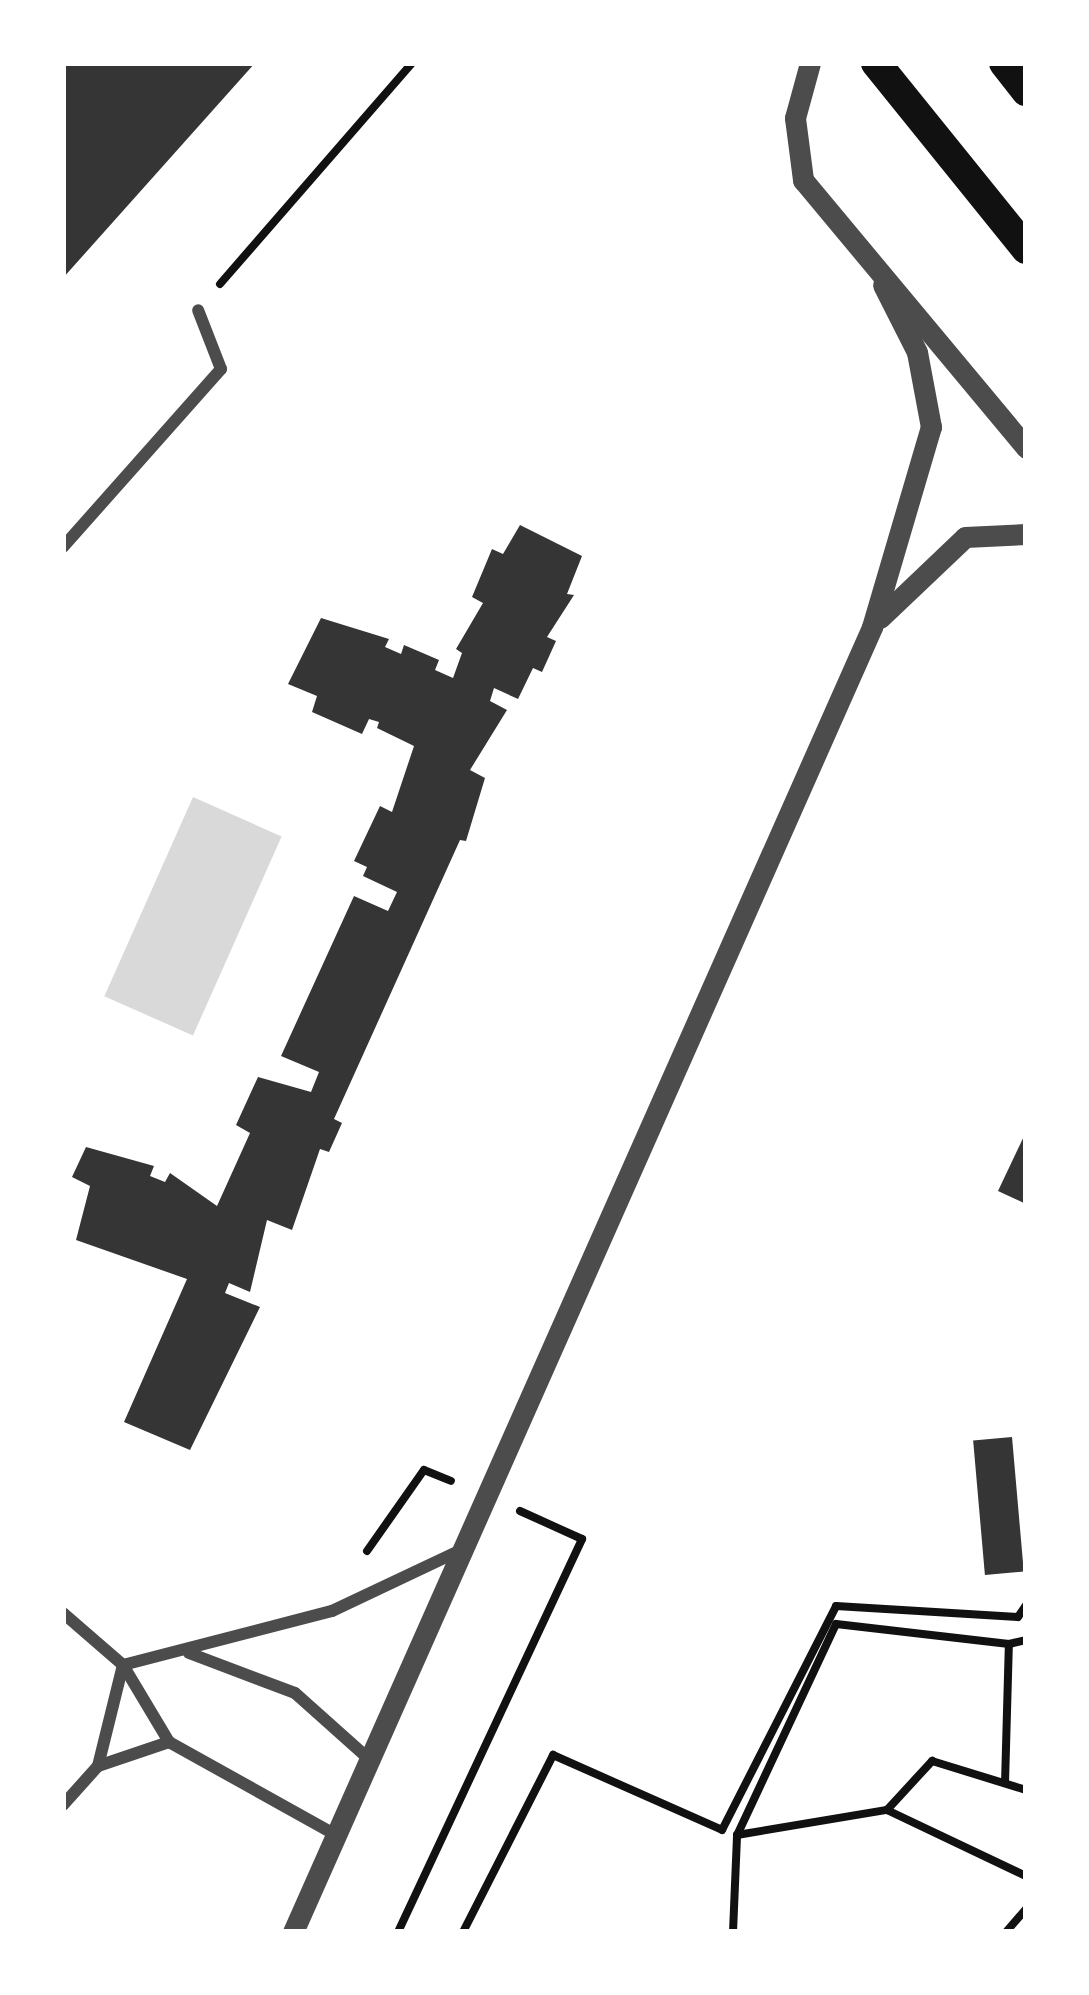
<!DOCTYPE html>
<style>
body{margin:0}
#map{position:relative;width:1089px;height:1995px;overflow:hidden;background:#fff;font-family:"Source Sans 3",sans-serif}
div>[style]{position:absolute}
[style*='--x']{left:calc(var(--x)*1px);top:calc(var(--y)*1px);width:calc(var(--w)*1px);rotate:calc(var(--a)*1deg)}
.water>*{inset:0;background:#d9d9d9;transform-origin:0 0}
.building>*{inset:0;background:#353535;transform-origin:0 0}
.path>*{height:8px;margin:-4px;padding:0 4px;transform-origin:4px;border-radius:4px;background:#111}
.minor>*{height:12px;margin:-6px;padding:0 6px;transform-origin:6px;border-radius:6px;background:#4c4c4c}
.tertiary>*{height:21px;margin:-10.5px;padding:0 10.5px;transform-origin:10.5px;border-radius:10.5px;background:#4c4c4c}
.primary>*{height:30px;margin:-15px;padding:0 15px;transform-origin:15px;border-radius:15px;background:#111}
span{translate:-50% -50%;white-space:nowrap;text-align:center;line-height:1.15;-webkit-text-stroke:9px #fff;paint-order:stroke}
.frame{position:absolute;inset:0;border:66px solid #fff;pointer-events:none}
</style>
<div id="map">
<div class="water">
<div style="left:193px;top:797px;width:97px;height:218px;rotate:24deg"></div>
</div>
<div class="building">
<div style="clip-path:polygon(63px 63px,255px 63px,63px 278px)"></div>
<div style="clip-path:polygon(520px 525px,582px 556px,567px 594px,574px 595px,547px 637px,556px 641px,542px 672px,533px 668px,518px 699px,494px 688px,490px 701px,507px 710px,470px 770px,485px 778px,466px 841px,460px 840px,334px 1119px,342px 1123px,329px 1152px,320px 1149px,292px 1230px,267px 1220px,250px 1292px,229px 1283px,225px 1293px,260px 1307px,190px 1450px,124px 1422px,187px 1279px,76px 1240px,90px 1186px,72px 1177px,86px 1147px,154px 1166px,150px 1176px,165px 1182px,170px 1173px,217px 1206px,250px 1133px,236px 1125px,258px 1077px,311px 1092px,319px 1072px,281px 1056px,354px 896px,388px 911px,397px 892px,363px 876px,367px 867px,354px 861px,380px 806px,392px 812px,414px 746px,377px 728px,379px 722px,369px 719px,362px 734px,312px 712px,317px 696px,288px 684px,321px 618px,389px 639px,385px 647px,401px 654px,404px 645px,439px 660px,435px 670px,453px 678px,462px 653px,456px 649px,483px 603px,472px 597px,492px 549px,503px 554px)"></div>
<div style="clip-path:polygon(1026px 1132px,1026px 1204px,998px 1191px)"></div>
<div style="left:1012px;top:1437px;width:135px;height:39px;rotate:85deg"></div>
</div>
<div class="path">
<div style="--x:220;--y:284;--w:293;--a:-49"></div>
<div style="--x:367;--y:1551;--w:99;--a:-54.9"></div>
<div style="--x:424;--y:1470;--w:29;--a:22"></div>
<div style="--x:1009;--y:1644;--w:174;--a:-173.4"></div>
<div style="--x:836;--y:1624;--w:233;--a:115.1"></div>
<div style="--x:737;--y:1835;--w:152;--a:-9.5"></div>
<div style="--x:887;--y:1810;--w:154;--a:25.4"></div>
<div style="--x:1005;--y:1783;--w:139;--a:-88.4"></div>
<div style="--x:1009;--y:1644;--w:17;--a:-13"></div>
<div style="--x:887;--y:1810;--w:67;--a:-47.4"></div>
<div style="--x:932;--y:1761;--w:98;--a:17.1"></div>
<div style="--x:398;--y:1932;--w:434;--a:-64.9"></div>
<div style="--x:582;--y:1539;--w:68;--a:-155.7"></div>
<div style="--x:463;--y:1932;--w:199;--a:-63"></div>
<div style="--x:553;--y:1755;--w:185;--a:23.9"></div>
<div style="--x:722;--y:1830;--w:251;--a:-63"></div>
<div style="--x:836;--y:1606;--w:182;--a:3.5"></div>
<div style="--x:1018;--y:1617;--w:14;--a:-56"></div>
<div style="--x:733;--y:1932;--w:97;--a:-87.6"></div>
<div style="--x:1006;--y:1932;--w:30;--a:-49"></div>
</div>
<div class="minor">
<div style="--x:63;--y:547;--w:238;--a:-48.4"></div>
<div style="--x:221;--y:369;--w:63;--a:-111.3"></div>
<div style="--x:63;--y:1613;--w:79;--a:40.9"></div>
<div style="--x:123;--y:1665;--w:90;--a:59.1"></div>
<div style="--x:169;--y:1742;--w:189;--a:29.1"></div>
<div style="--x:189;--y:1653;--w:113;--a:20.7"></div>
<div style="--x:295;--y:1693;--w:101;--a:41.8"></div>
<div style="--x:123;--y:1665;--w:216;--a:-14.5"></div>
<div style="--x:332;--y:1611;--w:143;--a:-25.3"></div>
<div style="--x:98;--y:1766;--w:75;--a:-18.7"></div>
<div style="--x:63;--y:1805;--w:52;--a:-48.1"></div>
<div style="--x:98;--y:1766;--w:104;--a:-76.1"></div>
</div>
<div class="tertiary">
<div style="--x:810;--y:63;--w:57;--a:105.3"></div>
<div style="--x:795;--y:118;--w:63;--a:82.6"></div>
<div style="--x:803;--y:180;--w:349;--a:50.2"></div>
<div style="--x:880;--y:618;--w:117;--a:-43.6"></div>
<div style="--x:965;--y:537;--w:61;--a:-2.8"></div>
<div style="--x:293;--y:1932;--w:1428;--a:-66.07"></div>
<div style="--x:872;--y:627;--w:209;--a:-73.6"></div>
<div style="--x:931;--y:427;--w:76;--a:-100.6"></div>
<div style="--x:917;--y:352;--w:75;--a:-116.9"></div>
</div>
<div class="primary">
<div style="--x:876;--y:63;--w:239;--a:51.1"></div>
<div style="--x:1004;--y:63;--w:36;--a:52"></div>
</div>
<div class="frame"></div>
</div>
